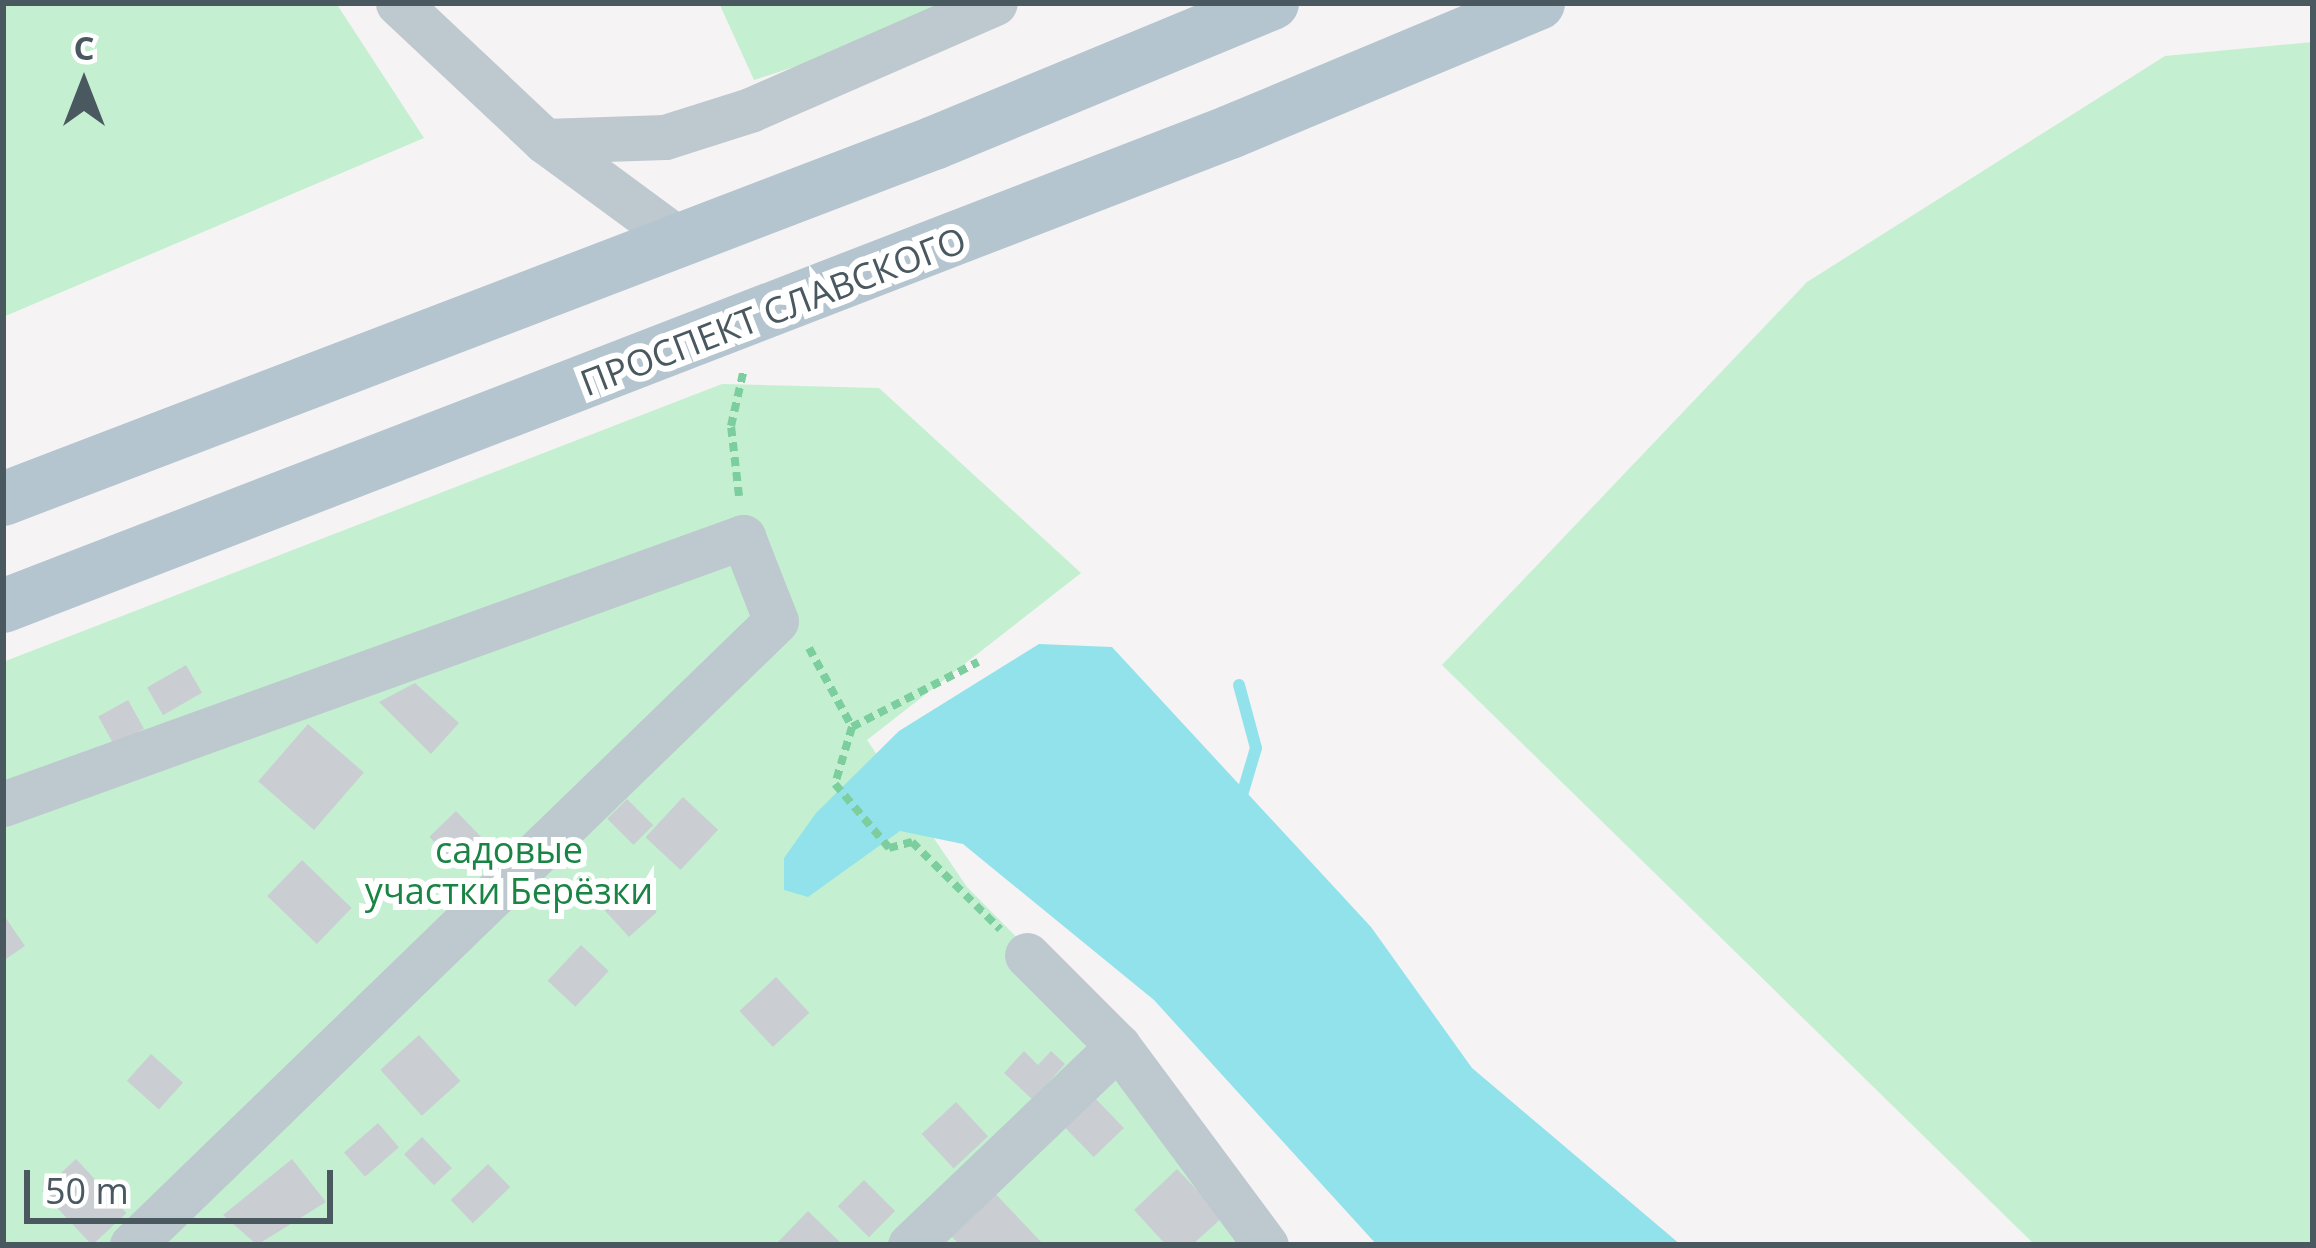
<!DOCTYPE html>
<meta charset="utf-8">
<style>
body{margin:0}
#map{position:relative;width:2316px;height:1248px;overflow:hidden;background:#f5f3f3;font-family:"Open Sans",sans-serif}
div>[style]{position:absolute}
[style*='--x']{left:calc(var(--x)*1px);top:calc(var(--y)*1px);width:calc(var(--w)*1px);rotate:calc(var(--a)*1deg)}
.green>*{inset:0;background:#c4f0d1}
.water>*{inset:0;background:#92e2ec}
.stream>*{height:12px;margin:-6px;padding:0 6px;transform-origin:6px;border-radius:6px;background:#92e2ec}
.building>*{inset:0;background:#caced2;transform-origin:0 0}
.path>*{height:8px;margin-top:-4px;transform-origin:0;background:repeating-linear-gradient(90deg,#7cce9e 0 9px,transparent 0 15px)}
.minor>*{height:45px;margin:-22.5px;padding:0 22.5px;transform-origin:22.5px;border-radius:22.5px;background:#bec8cf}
.major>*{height:54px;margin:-27px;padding:0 27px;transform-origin:27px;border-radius:27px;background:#b4c5d0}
span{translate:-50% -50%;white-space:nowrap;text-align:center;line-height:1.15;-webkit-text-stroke:12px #fff;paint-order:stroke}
.street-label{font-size:36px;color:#4a5860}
.park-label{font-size:36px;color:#198444}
.frame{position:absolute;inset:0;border:6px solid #4a5860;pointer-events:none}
.north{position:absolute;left:24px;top:24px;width:120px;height:120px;-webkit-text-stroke:9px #fff;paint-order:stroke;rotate:0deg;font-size:33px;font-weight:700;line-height:48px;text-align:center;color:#4a5860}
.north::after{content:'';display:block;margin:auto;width:42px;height:54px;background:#4a5860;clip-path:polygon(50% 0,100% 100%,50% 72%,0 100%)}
.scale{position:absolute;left:24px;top:1170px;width:309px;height:54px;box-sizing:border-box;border:6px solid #4a5860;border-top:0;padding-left:15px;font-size:36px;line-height:42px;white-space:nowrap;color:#4a5860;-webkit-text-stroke:9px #fff;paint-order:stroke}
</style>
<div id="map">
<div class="green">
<div style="clip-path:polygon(3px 3px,336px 3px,424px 138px,3px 317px)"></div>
<div style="clip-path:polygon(719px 3px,948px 3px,904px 31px,754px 80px)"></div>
<div style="clip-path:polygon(2313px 42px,2313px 1245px,2035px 1245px,1442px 665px,1807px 282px,2165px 56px)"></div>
<div style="clip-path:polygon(722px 384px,879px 388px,1081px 573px,867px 740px,967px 887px,1209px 1132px,1285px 1245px,3px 1245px,3px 662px)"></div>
</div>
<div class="water">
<div style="clip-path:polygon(1039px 644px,1112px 647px,1371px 927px,1472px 1068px,1681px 1245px,1377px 1245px,1154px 1000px,963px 844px,900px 831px,808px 897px,784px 890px,784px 858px,816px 813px,899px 731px)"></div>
</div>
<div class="stream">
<div style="--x:1239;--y:685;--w:65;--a:74.9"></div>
<div style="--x:1256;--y:748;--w:49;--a:106.6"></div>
</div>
<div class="building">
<div style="left:186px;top:665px;width:32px;height:45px;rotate:60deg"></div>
<div style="clip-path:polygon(415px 683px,459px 723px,431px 754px,379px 702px)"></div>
<div style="left:128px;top:700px;width:33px;height:34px;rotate:61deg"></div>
<div style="left:308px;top:724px;width:74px;height:76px;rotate:41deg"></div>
<div style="left:683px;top:797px;width:48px;height:55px;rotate:43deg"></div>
<div style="left:627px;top:799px;width:37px;height:28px;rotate:45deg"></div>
<div style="left:456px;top:811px;width:46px;height:37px;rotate:46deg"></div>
<div style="left:302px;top:860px;width:69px;height:50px;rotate:44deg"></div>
<div style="clip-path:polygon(615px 886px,625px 898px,636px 888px,657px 912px,629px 937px,597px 902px)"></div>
<div style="clip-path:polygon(3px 914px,25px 946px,3px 961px)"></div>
<div style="left:581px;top:945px;width:38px;height:49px;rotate:43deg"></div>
<div style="left:776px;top:977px;width:49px;height:50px;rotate:47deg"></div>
<div style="left:419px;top:1035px;width:62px;height:52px;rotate:48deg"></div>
<div style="clip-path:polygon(1024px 1051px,1038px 1065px,1051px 1051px,1065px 1064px,1033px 1100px,1004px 1073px)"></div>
<div style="left:151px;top:1054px;width:43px;height:36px;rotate:42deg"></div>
<div style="left:1094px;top:1097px;width:43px;height:42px;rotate:46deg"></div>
<div style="left:956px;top:1102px;width:47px;height:47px;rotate:47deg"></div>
<div style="left:378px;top:1123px;width:32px;height:45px;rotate:49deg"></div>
<div style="left:422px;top:1137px;width:43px;height:25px;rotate:46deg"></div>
<div style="left:76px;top:1159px;width:74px;height:47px;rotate:47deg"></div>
<div style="clip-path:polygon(292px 1159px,326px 1202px,257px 1245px,223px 1215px)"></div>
<div style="left:488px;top:1164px;width:32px;height:52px;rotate:46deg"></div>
<div style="clip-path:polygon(1177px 1169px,1223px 1217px,1192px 1245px,1166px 1245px,1134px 1210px)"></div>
<div style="left:864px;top:1180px;width:44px;height:37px;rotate:45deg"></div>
<div style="clip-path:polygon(990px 1188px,1044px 1245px,960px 1245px,945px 1230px)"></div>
<div style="clip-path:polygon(808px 1211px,843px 1245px,778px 1242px)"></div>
</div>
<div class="path">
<div style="--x:739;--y:496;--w:70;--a:-96.5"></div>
<div style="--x:731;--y:426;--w:58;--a:-77.2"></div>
<div style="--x:809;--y:648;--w:90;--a:61.4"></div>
<div style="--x:852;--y:727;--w:59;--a:106.6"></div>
<div style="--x:835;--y:784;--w:84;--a:49.8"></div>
<div style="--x:889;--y:848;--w:24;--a:-15"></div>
<div style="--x:912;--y:842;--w:124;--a:44.7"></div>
<div style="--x:852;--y:727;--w:142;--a:-27.3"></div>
</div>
<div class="minor">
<div style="--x:398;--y:3;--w:202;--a:43.2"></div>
<div style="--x:545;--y:141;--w:167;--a:36.3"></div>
<div style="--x:545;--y:141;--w:120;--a:-1.9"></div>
<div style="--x:665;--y:137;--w:89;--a:-17.6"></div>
<div style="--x:750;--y:110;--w:267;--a:-23.6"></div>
<div style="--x:3;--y:804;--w:787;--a:-19.84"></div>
<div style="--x:743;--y:537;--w:90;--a:68.6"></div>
<div style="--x:776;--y:621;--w:897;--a:135.9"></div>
<div style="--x:1027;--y:955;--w:129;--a:45"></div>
<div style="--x:1118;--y:1046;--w:248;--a:53.4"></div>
<div style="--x:910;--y:1245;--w:288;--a:-43.7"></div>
</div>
<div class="major">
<div style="--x:3;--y:499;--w:997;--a:-20.93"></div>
<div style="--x:934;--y:143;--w:366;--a:-22.5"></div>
<div style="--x:3;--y:606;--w:1315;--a:-21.12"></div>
<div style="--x:1230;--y:132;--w:334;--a:-22.7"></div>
</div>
<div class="street-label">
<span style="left:773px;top:311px;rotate:-21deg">ПРОСПЕКТ СЛАВСКОГО</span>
</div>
<div class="park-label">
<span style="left:509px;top:870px">садовые<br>участки Берёзки</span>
</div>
<div class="frame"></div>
<div class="north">С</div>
<div class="scale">50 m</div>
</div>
